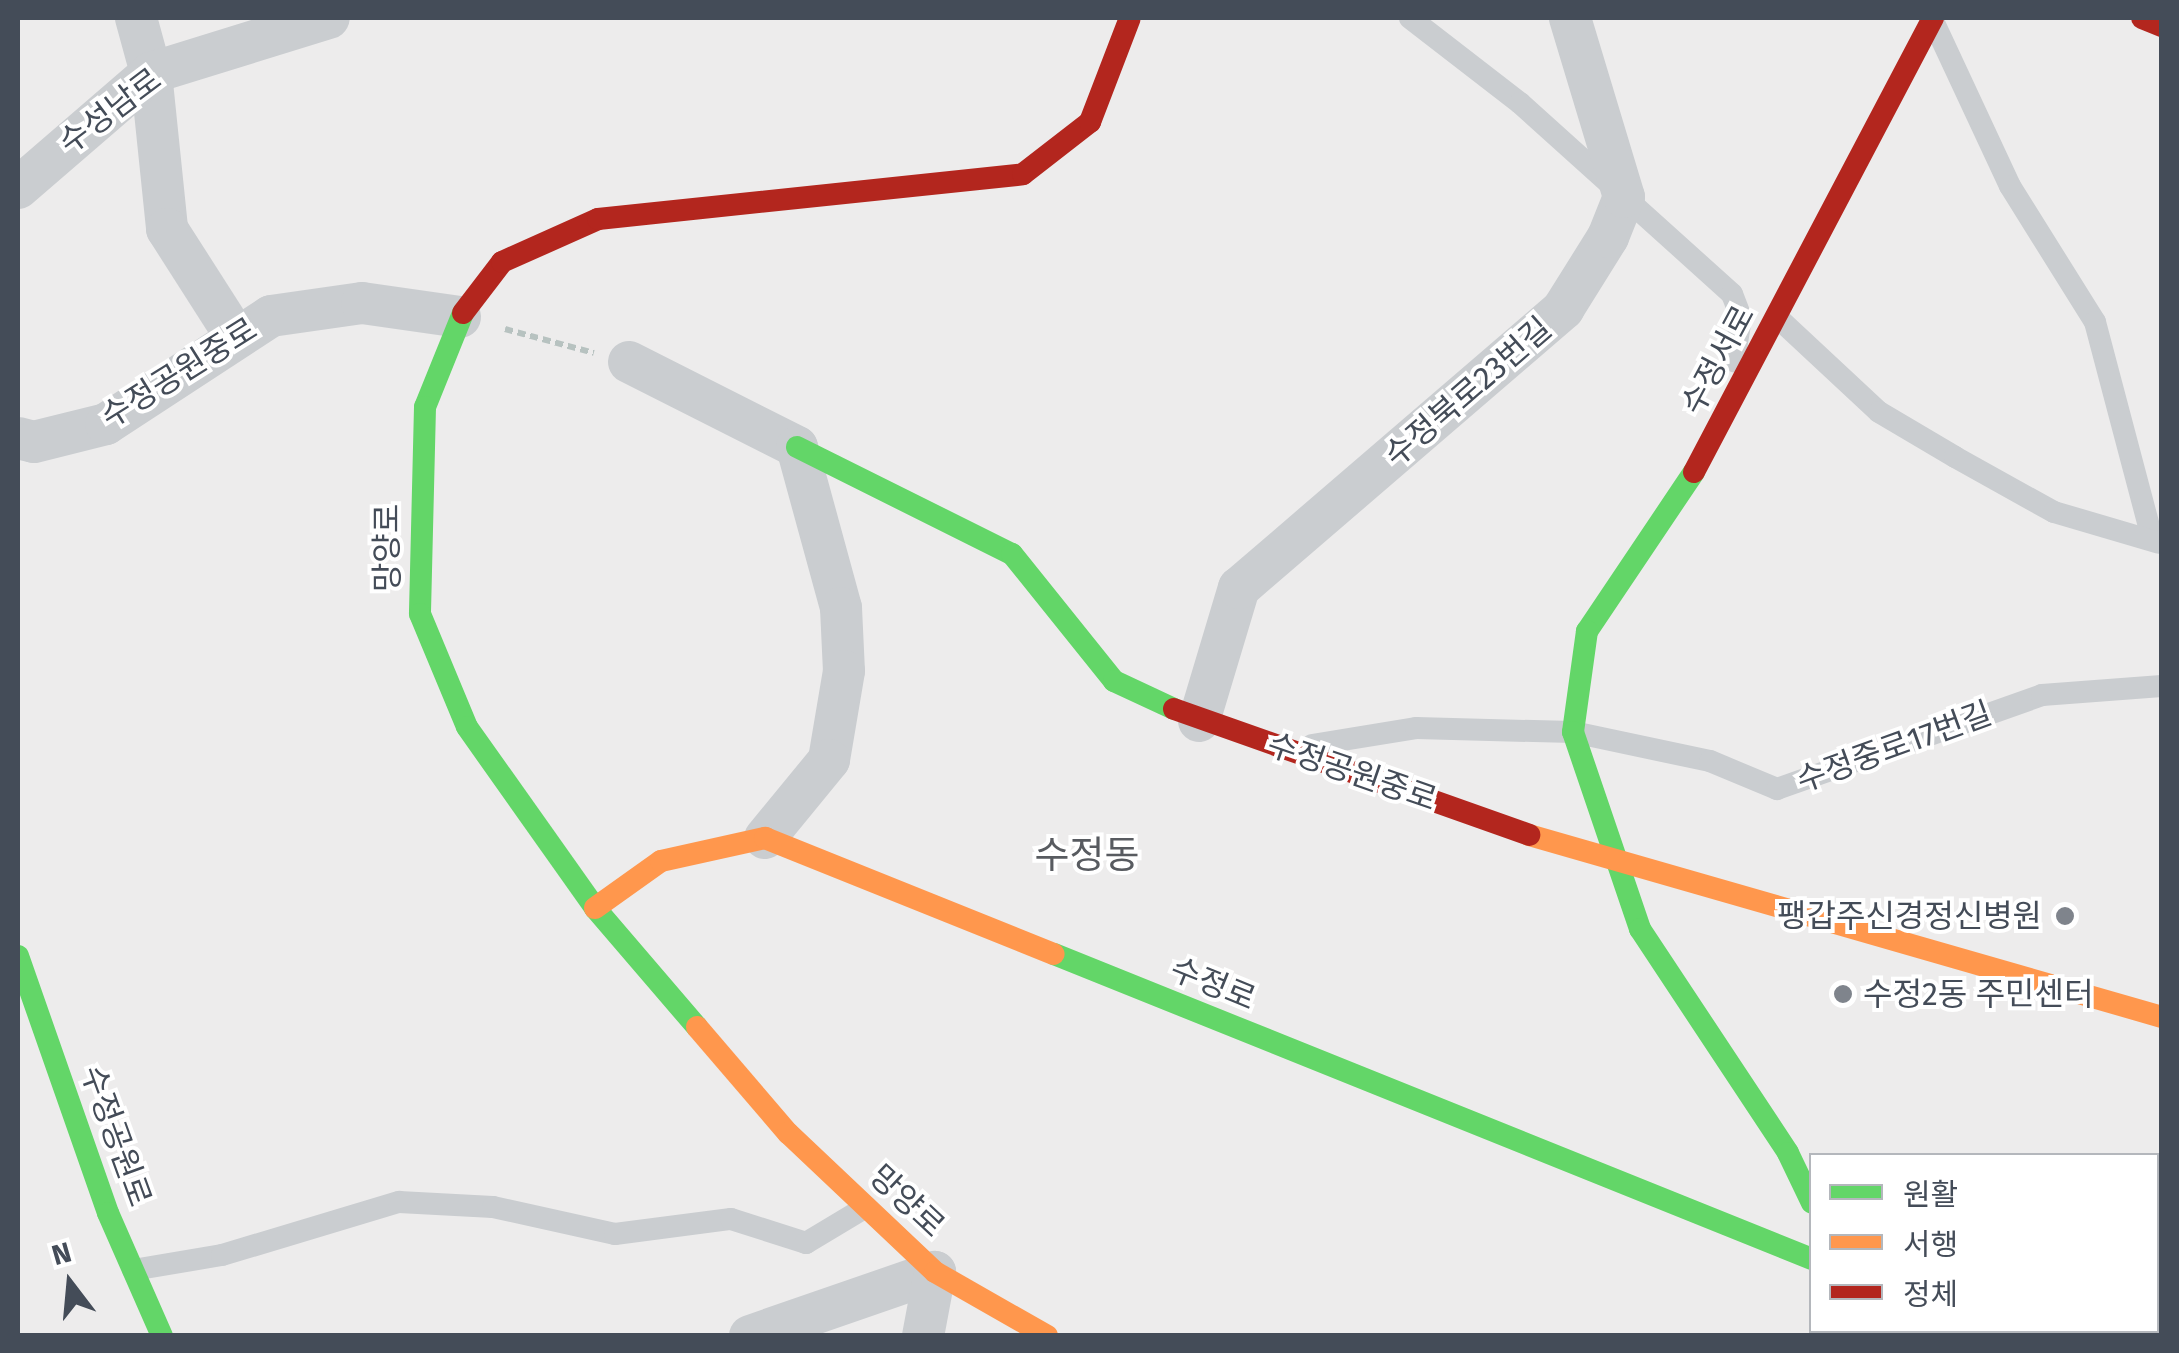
<!DOCTYPE html>
<meta charset="utf-8">
<style>
body{margin:0}
#map{position:relative;width:2179px;height:1353px;overflow:hidden;background:#edecec;font-family:"Fira Sans","Noto Sans KR",sans-serif}
div>[style]{position:absolute}
[style*='--x']{left:calc(var(--x)*1px);top:calc(var(--y)*1px);width:calc(var(--w)*1px);rotate:calc(var(--a)*1deg)}
.path>*{height:6px;margin-top:-3px;transform-origin:0;background:repeating-linear-gradient(90deg,#b7c2c0 0 8px,transparent 0 13px)}
.lane>*{height:22px;margin:-11px;padding:0 11px;transform-origin:11px;border-radius:11px;background:#cacdd0}
.street>*{height:42px;margin:-21px;padding:0 21px;transform-origin:21px;border-radius:21px;background:#cacdd0}
.fast>*{height:22px;margin:-11px;padding:0 11px;transform-origin:11px;border-radius:11px;background:#63d668}
.slow>*{height:22px;margin:-11px;padding:0 11px;transform-origin:11px;border-radius:11px;background:#ff974d}
.jam>*{height:22px;margin:-11px;padding:0 11px;transform-origin:11px;border-radius:11px;background:#b3261e}
.dots>*{width:28px;height:28px;translate:-50% -50%;box-sizing:border-box;border:5px solid #fff;border-radius:50%}
span{translate:-50% -50%;white-space:nowrap;text-align:center;line-height:1.15;-webkit-text-stroke:8px #fff;paint-order:stroke}
.street-label{font-size:32px;color:#444c58}
.poi-label{font-size:32px;color:#444c58}
.right{translate:-100% -50%;text-align:right}
.left{translate:0 -50%;text-align:left}
.quarter-label{font-size:38px;color:#585b60}
.frame{position:absolute;inset:0;border:20px solid #444c58;pointer-events:none}
.legend{position:absolute;left:1809px;top:1153px;width:350px;height:180px;box-sizing:border-box;background:#fff;border:2px solid #b4b7bc;margin:0;padding:12px 18px;list-style:none;font-size:30px;color:#444c58}
.legend li{display:flex;align-items:center;gap:20px;height:50px}
.legend b{width:50px;border:2px solid #b4b7bc}
.north{position:absolute;left:20px;top:1233px;width:100px;height:100px;-webkit-text-stroke:8px #fff;paint-order:stroke;rotate:344deg;font-size:28px;font-weight:700;line-height:40px;text-align:center;color:#444c58}
.north::after{content:'';display:block;margin:auto;width:35px;height:45px;background:#444c58;clip-path:polygon(50% 0,100% 100%,50% 72%,0 100%)}
</style>
<div id="map">
<div class="path">
<div style="--x:505;--y:329;--w:92;--a:15.1"></div>
</div>
<div class="lane">
<div style="--x:1410;--y:18;--w:139;--a:37.7"></div>
<div style="--x:1520;--y:103;--w:285;--a:42"></div>
<div style="--x:1732;--y:294;--w:26;--a:69"></div>
<div style="--x:1741;--y:318;--w:44;--a:99.2"></div>
<div style="--x:1934;--y:23;--w:180;--a:65"></div>
<div style="--x:2010;--y:186;--w:160;--a:58"></div>
<div style="--x:2095;--y:322;--w:222;--a:75.2"></div>
<div style="--x:1777;--y:317;--w:139;--a:43"></div>
<div style="--x:1879;--y:412;--w:88;--a:30.6"></div>
<div style="--x:1955;--y:457;--w:113;--a:29.1"></div>
<div style="--x:2054;--y:512;--w:109;--a:16.4"></div>
<div style="--x:1312;--y:745;--w:105;--a:-9.3"></div>
<div style="--x:1416;--y:728;--w:157;--a:1.5"></div>
<div style="--x:1573;--y:732;--w:140;--a:12"></div>
<div style="--x:1710;--y:761;--w:73;--a:22.7"></div>
<div style="--x:1777;--y:789;--w:281;--a:-19.5"></div>
<div style="--x:2042;--y:695;--w:120;--a:-4.3"></div>
<div style="--x:133;--y:1270;--w:90;--a:-9.6"></div>
<div style="--x:222;--y:1255;--w:185;--a:-16.7"></div>
<div style="--x:399;--y:1202;--w:94;--a:3"></div>
<div style="--x:493;--y:1207;--w:125;--a:12.5"></div>
<div style="--x:615;--y:1234;--w:117;--a:-7.4"></div>
<div style="--x:731;--y:1219;--w:79;--a:17.7"></div>
<div style="--x:806;--y:1243;--w:70;--a:-31"></div>
</div>
<div class="street">
<div style="--x:136;--y:18;--w:57;--a:74.7"></div>
<div style="--x:151;--y:73;--w:157;--a:84.1"></div>
<div style="--x:167;--y:229;--w:128;--a:57.4"></div>
<div style="--x:18;--y:188;--w:176;--a:-40.8"></div>
<div style="--x:151;--y:73;--w:186;--a:-17.2"></div>
<div style="--x:629;--y:362;--w:188;--a:26.8"></div>
<div style="--x:797;--y:447;--w:167;--a:74.7"></div>
<div style="--x:841;--y:608;--w:63;--a:87.3"></div>
<div style="--x:844;--y:671;--w:90;--a:99.6"></div>
<div style="--x:829;--y:760;--w:101;--a:129.4"></div>
<div style="--x:18;--y:438;--w:16;--a:14"></div>
<div style="--x:34;--y:442;--w:74;--a:-14"></div>
<div style="--x:106;--y:424;--w:197;--a:-33.2"></div>
<div style="--x:271;--y:316;--w:92;--a:-8.1"></div>
<div style="--x:362;--y:303;--w:99;--a:8.1"></div>
<div style="--x:1199;--y:721;--w:139;--a:-73.3"></div>
<div style="--x:1239;--y:588;--w:428;--a:-40.7"></div>
<div style="--x:1563;--y:309;--w:85;--a:-58"></div>
<div style="--x:1608;--y:237;--w:43;--a:-68.2"></div>
<div style="--x:1624;--y:197;--w:187;--a:-106.8"></div>
<div style="--x:750;--y:1336;--w:196;--a:-19.1"></div>
<div style="--x:935;--y:1272;--w:65;--a:100.6"></div>
</div>
<div class="fast">
<div style="--x:463;--y:313;--w:101;--a:112"></div>
<div style="--x:425;--y:407;--w:207;--a:91.4"></div>
<div style="--x:420;--y:614;--w:122;--a:67.4"></div>
<div style="--x:467;--y:727;--w:222;--a:54.7"></div>
<div style="--x:595;--y:908;--w:157;--a:49.4"></div>
<div style="--x:797;--y:447;--w:240;--a:26.5"></div>
<div style="--x:1012;--y:554;--w:163;--a:51.2"></div>
<div style="--x:1114;--y:681;--w:66;--a:25"></div>
<div style="--x:1694;--y:472;--w:192;--a:123.9"></div>
<div style="--x:1587;--y:631;--w:102;--a:97.9"></div>
<div style="--x:1573;--y:732;--w:208;--a:71.2"></div>
<div style="--x:1640;--y:929;--w:268;--a:56.5"></div>
<div style="--x:1788;--y:1153;--w:55;--a:64.4"></div>
<div style="--x:1054;--y:954;--w:817;--a:21.92"></div>
<div style="--x:18;--y:956;--w:272;--a:70.7"></div>
<div style="--x:108;--y:1213;--w:134;--a:66.3"></div>
</div>
<div class="slow">
<div style="--x:1529;--y:835;--w:659;--a:16.04"></div>
<div style="--x:595;--y:908;--w:81;--a:-35.5"></div>
<div style="--x:661;--y:861;--w:107;--a:-12.5"></div>
<div style="--x:765;--y:838;--w:311;--a:21.9"></div>
<div style="--x:697;--y:1027;--w:140;--a:49.4"></div>
<div style="--x:788;--y:1133;--w:202;--a:43.4"></div>
<div style="--x:935;--y:1272;--w:129;--a:29.7"></div>
<div style="--x:1989;--y:1330;--w:13;--a:27"></div>
</div>
<div class="jam">
<div style="--x:2142;--y:18;--w:22;--a:22"></div>
<div style="--x:463;--y:313;--w:64;--a:-52.6"></div>
<div style="--x:502;--y:262;--w:105;--a:-24.1"></div>
<div style="--x:598;--y:219;--w:427;--a:-6"></div>
<div style="--x:1023;--y:174;--w:85;--a:-37.8"></div>
<div style="--x:1090;--y:122;--w:111;--a:-69"></div>
<div style="--x:1694;--y:472;--w:513;--a:-62.24"></div>
<div style="--x:1174;--y:709;--w:377;--a:19.5"></div>
</div>
<div class="dots">
<div style="left:2065px;top:916px;background:#7f848c"></div>
<div style="left:1843px;top:994px;background:#7f848c"></div>
</div>
<div class="street-label">
<span style="left:110px;top:111px;rotate:-37deg">수성남로</span>
<span style="left:1718px;top:360px;rotate:-62deg">수정서로</span>
<span style="left:179px;top:373px;rotate:-32deg">수정공원중로</span>
<span style="left:1468px;top:392px;rotate:-41deg">수정북로23번길</span>
<span style="left:387px;top:548px;rotate:-90deg">망양로</span>
<span style="left:1894px;top:747px;rotate:-20deg">수정중로17번길</span>
<span style="left:1352px;top:772px;rotate:19deg">수정공원중로</span>
<span style="left:1213px;top:984px;rotate:22deg">수정로</span>
<span style="left:116px;top:1136px;rotate:70deg">수정공원로</span>
<span style="left:907px;top:1201px;rotate:43deg">망양로</span>
</div>
<div class="poi-label">
<span class="right" style="left:2042px;top:916px">팽갑주신경정신병원</span>
<span class="left" style="left:1863px;top:994px">수정2동 주민센터</span>
</div>
<div class="quarter-label">
<span style="left:1087px;top:856px">수정동</span>
</div>
<div class="frame"></div>
<ul class="legend">
<li><b style="height:12px;background:#63d668"></b>원활</li>
<li><b style="height:12px;background:#ff974d"></b>서행</li>
<li><b style="height:12px;background:#b3261e"></b>정체</li>
</ul>
<div class="north">N</div>
</div>
